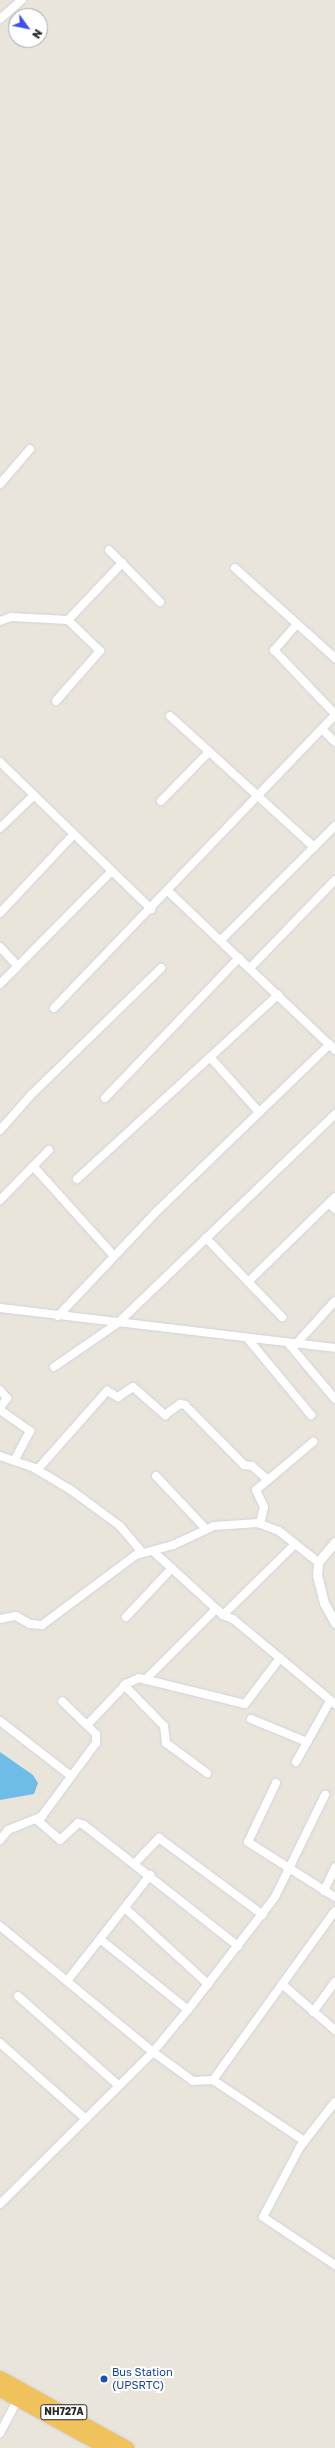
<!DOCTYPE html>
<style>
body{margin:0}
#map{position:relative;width:335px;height:2448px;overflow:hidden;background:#eae5da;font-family:"Golos Text",sans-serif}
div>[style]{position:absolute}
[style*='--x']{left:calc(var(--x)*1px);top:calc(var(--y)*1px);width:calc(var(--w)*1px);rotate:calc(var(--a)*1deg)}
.water>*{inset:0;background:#70bce8}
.roads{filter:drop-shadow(0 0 1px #cfd1e0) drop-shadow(0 0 1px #cfd1e0)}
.minor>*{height:8px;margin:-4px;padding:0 4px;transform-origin:4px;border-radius:4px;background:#fff}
.tertiary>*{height:9px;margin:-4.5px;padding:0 4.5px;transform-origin:4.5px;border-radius:4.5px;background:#fff}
.trunk>*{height:13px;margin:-6.5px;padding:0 6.5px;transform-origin:6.5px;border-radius:6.5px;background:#f0c25c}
.dots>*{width:11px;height:11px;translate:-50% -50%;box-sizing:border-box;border:2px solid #fff;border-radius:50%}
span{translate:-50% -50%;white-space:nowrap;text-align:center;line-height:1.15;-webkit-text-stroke:4px #fff;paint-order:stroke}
.shield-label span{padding:1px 3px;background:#fff;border:1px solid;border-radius:3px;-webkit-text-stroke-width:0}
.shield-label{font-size:10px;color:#282828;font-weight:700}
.transit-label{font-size:11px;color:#164399}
.left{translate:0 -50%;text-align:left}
.north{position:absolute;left:8px;top:8px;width:40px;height:40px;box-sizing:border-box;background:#fff;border:1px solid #a9a9a9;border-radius:50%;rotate:123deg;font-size:11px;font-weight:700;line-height:16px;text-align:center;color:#282828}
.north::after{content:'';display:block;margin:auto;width:14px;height:18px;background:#404ef1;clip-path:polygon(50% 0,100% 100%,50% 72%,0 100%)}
</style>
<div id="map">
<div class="water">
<div style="clip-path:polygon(0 1752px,33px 1775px,38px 1783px,34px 1794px,0 1800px)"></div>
</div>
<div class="roads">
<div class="minor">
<div style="--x:0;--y:19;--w:29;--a:-41"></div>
<div style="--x:0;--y:484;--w:46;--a:-49.4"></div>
<div style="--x:109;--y:550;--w:73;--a:45.6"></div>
<div style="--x:235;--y:568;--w:135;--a:42"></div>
<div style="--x:0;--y:621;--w:12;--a:-20"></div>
<div style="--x:11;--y:617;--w:57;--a:3"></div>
<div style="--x:68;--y:620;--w:79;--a:-46.5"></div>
<div style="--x:297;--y:624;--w:35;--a:131"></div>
<div style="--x:274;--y:650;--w:88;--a:46.4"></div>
<div style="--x:56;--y:701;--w:67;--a:-48.7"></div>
<div style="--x:100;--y:651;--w:45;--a:-135.9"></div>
<div style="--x:170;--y:716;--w:195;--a:42.3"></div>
<div style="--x:322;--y:729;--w:18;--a:45"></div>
<div style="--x:0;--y:762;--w:211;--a:44.2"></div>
<div style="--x:161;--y:801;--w:69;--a:-45.6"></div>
<div style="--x:0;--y:828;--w:47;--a:-44.1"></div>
<div style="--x:168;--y:891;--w:231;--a:43.6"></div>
<div style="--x:0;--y:913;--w:108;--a:-46.9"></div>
<div style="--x:221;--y:940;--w:161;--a:-45"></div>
<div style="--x:0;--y:947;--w:26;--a:47"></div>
<div style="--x:250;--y:968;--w:122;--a:-46"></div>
<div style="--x:0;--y:984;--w:159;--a:-45.3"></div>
<div style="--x:54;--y:1008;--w:406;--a:-46.2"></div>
<div style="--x:210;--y:1057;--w:74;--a:48.3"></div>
<div style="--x:105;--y:1098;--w:194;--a:-46.3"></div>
<div style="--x:0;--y:1130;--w:47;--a:-48.5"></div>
<div style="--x:31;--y:1095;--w:182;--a:-44.3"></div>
<div style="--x:33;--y:1166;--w:121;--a:48"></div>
<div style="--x:77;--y:1179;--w:273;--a:-42.5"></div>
<div style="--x:0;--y:1200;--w:70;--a:-45.6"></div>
<div style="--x:329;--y:1203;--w:8;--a:45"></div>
<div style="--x:206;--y:1238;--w:110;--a:46.1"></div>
<div style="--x:249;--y:1281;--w:120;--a:-44.3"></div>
<div style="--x:0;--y:1308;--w:337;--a:6.8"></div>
<div style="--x:58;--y:1316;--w:141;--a:-46.7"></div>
<div style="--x:155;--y:1213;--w:243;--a:-44"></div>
<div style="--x:248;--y:1339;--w:99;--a:50.3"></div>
<div style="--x:288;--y:1343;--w:73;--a:50"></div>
<div style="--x:296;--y:1344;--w:58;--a:-47.8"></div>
<div style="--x:54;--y:1367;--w:78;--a:-34.5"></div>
<div style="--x:118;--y:1323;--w:301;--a:-43.9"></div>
<div style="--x:0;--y:1390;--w:11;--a:49"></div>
<div style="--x:7;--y:1398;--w:12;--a:125"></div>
<div style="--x:0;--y:1410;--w:37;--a:35"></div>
<div style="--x:30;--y:1431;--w:34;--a:118"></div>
<div style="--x:0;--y:1456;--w:36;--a:19"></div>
<div style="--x:34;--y:1468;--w:43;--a:30.7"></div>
<div style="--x:71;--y:1490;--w:61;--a:36.3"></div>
<div style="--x:120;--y:1526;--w:35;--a:50"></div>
<div style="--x:37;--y:1470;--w:106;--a:-48.5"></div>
<div style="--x:107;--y:1391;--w:13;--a:29"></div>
<div style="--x:118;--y:1397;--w:18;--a:-34"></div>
<div style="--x:133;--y:1387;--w:43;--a:41.2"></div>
<div style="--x:165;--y:1415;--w:19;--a:-36"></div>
<div style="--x:180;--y:1404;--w:5;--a:11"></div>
<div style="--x:185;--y:1405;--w:84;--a:45.5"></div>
<div style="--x:244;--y:1465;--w:8;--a:7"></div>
<div style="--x:252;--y:1466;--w:21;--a:41"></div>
<div style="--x:156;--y:1476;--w:73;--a:46.7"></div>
<div style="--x:260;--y:1524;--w:17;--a:-77"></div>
<div style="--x:264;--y:1507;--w:19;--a:-115"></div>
<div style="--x:256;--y:1490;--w:75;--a:-40.1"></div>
<div style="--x:154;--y:1552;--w:93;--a:42.4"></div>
<div style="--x:223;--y:1615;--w:11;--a:22"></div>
<div style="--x:233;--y:1619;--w:133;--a:39.8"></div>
<div style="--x:223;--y:1615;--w:100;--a:-44.6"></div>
<div style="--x:126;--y:1617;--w:67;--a:-46.8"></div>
<div style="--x:0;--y:1619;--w:16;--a:-11"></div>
<div style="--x:16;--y:1616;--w:16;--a:30"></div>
<div style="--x:30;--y:1624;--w:12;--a:5"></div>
<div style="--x:42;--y:1625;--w:117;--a:-36.7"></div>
<div style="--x:136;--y:1555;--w:38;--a:-15"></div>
<div style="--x:173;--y:1545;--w:45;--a:-24.9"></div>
<div style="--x:214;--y:1526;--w:44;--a:-3.9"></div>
<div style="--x:258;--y:1523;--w:22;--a:21"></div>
<div style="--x:279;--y:1531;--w:50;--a:38.5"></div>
<div style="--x:145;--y:1680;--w:100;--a:-45"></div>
<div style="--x:124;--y:1685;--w:57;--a:45.7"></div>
<div style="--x:164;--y:1726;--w:17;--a:83"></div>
<div style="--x:166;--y:1743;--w:51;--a:36.2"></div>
<div style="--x:251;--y:1719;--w:61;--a:22.3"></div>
<div style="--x:0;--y:1721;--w:90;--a:37.8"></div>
<div style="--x:87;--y:1725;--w:57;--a:-46.4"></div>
<div style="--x:126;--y:1684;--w:14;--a:-25"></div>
<div style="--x:139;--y:1678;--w:109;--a:13.8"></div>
<div style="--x:245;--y:1704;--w:58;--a:-52.7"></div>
<div style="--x:296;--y:1762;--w:70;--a:-60.9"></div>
<div style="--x:276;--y:1783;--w:65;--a:115.4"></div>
<div style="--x:248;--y:1842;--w:103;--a:32.3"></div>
<div style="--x:36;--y:1819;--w:32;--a:41"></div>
<div style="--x:60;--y:1840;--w:25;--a:-43"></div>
<div style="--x:78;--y:1823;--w:6;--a:18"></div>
<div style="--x:84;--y:1825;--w:196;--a:38.2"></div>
<div style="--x:0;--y:1840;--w:13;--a:-51"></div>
<div style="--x:8;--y:1830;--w:37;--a:-22"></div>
<div style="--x:42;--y:1816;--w:91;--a:-53.5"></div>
<div style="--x:96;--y:1743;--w:9;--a:-90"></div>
<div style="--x:96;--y:1734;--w:47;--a:-135.9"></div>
<div style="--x:135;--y:1863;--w:35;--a:-46"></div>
<div style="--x:159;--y:1838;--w:129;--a:36.5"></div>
<div style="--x:324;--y:1891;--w:26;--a:-65"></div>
<div style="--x:125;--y:1908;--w:113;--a:42.5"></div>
<div style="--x:0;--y:1926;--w:198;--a:39.5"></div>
<div style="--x:153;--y:2052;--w:49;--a:35.9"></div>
<div style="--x:193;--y:2081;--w:20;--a:-3"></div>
<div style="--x:213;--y:2080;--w:110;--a:33.8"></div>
<div style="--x:100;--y:1939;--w:113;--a:38.9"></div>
<div style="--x:67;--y:1981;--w:135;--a:-51.9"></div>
<div style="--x:282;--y:1984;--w:70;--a:41"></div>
<div style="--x:18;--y:1996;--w:135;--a:41.7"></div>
<div style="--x:313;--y:2012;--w:37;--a:-54"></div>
<div style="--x:0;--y:2043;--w:115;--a:41.5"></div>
<div style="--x:213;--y:2080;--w:208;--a:-54.2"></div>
<div style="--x:335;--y:2102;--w:57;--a:127.9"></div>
<div style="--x:300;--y:2147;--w:79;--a:117.9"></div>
<div style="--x:263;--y:2217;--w:87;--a:33.7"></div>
<div style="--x:0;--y:2204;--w:216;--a:-44.8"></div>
<div style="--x:153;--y:2052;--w:58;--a:-50.6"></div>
<div style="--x:190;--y:2007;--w:139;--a:-52.3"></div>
<div style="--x:275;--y:1897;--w:114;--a:-63.9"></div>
<div style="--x:0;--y:2433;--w:38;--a:-62"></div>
</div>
<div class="tertiary">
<div style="--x:335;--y:1542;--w:26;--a:130"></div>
<div style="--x:318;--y:1562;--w:13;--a:94"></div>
<div style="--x:317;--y:1575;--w:29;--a:76"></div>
<div style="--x:324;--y:1603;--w:23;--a:61"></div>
</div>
<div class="trunk">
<div style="--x:0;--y:2377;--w:146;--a:29"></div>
<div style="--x:0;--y:2390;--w:121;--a:28.7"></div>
</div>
</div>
<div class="dots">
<div style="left:104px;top:2379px;background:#1a4fb4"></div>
</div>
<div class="shield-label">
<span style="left:64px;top:2412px">NH727A</span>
</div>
<div class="transit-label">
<span class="left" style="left:112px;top:2379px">Bus Station<br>(UPSRTC)</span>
</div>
<div class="north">N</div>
</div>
